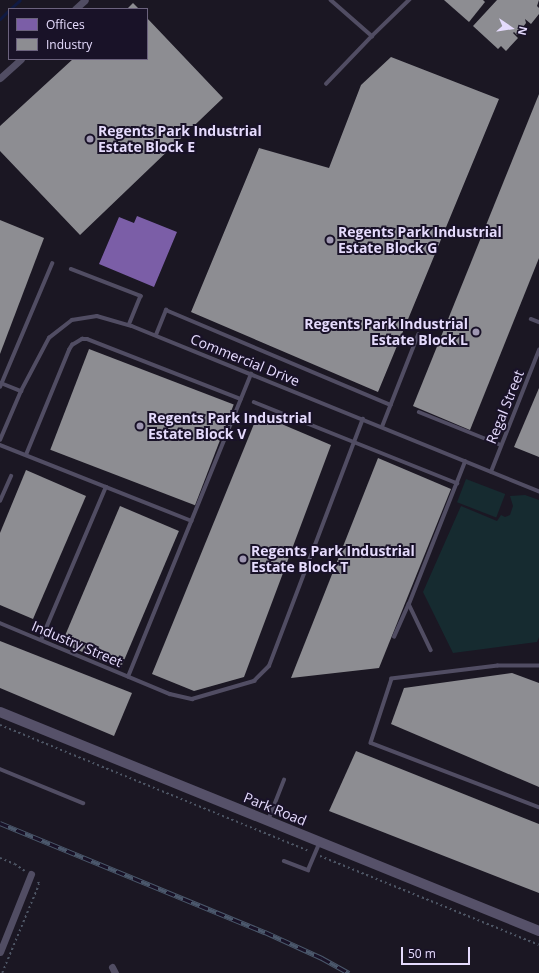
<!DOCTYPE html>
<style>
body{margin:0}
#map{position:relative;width:539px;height:973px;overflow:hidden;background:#1b1723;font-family:"Open Sans",sans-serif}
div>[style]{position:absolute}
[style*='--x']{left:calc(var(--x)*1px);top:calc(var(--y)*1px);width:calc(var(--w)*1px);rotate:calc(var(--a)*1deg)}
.green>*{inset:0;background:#162b30;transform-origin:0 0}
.offices>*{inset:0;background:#7b5ea7}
.industry>*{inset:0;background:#8d8d92;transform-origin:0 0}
.stream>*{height:3px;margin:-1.5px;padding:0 1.5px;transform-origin:1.5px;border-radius:1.5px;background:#101a42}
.path>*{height:1.5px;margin-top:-0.75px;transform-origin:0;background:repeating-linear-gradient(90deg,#4d5564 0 2px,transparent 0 5px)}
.service>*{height:3.5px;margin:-1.75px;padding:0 1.75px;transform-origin:1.75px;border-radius:1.75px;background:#514d63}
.minor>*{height:7px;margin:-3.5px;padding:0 3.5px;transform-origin:3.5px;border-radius:3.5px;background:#514d63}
.secondary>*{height:10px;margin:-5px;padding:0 5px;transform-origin:5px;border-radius:5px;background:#565169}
.rail>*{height:4.5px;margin-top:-2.25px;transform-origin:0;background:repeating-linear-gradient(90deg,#191228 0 9px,#4b586c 0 18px);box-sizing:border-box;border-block:1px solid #4b586c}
.dots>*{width:11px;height:11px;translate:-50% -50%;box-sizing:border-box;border:2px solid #191228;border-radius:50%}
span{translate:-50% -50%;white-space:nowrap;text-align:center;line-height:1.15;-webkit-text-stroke:4px #191228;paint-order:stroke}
.poi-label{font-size:14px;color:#e5dbfd;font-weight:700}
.left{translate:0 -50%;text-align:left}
.right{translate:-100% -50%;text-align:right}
.street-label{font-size:14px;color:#e5dbfd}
.legend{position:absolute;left:8px;top:8px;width:140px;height:52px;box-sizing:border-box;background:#191228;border:1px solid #6b627d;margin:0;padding:5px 7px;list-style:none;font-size:12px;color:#e5dbfd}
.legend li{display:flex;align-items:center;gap:8px;height:20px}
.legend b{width:20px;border:1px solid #6b627d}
.north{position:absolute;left:491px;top:8px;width:40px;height:40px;-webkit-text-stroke:3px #191228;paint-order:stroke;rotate:103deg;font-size:11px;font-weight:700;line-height:16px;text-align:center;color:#e5dbfd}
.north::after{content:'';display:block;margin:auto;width:14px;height:18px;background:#e5dbfd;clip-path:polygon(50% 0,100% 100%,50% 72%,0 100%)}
.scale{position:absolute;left:401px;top:947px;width:69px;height:18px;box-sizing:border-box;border:2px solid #e5dbfd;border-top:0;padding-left:5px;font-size:12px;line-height:14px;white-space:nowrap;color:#e5dbfd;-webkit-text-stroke:3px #191228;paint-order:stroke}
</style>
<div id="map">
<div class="green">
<div style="left:466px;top:479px;width:42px;height:25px;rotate:21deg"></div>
<div style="clip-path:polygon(525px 495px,539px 500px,539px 637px,537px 642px,453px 653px,423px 592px,461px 506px,497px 521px,501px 515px,505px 517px,510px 515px,513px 506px,510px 496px)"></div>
</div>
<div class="offices">
<div style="clip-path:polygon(137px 216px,177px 232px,154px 287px,99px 264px,119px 217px,134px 223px)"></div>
</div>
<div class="industry">
<div style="clip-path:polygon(444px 0,483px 0,485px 2px,469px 22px)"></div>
<div style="clip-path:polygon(497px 0,539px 0,537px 6px,539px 8px,539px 14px,531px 24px,525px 19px,526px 23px,517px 35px,514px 32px,513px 33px,518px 38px,506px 51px,501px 46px,498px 49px,473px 26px)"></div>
<div style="clip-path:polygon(133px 3px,139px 9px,127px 9px)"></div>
<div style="clip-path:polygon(147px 18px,223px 98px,80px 235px,0 151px,0 126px,73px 59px,147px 59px)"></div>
<div style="clip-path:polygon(391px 57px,499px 99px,378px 392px,191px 312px,259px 148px,329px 168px,361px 85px)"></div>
<div style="clip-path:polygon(539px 94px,539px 258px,470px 430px,413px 406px)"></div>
<div style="clip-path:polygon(0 220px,44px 238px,0 354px)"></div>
<div style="left:89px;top:349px;width:155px;height:108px;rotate:21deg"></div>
<div style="clip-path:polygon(539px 388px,539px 457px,514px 447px)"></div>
<div style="clip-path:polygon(258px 414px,331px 445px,244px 677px,194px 691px,152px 674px)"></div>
<div style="clip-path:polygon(378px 458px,451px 489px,379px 668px,291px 678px)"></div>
<div style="clip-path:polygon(26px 470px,86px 496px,33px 619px,0 605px,0 533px)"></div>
<div style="left:120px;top:506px;width:64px;height:149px;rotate:23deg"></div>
<div style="clip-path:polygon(0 641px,132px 693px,114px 736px,0 688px)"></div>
<div style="clip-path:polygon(512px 673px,539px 683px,539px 787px,391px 724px,404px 688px)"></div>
<div style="clip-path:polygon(356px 751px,539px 824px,539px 893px,329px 811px)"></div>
</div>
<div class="stream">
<div style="--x:10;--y:9;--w:13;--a:-42"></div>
<div style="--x:0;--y:19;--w:13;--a:-45"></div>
</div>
<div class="path">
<div style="--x:0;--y:725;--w:334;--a:22.2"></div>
<div style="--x:320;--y:856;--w:236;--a:22.1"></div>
<div style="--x:0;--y:858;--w:16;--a:22"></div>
<div style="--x:15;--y:864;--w:12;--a:35"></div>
<div style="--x:2;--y:973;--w:96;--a:-67.4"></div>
<div style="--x:39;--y:884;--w:4;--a:-124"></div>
</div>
<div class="service">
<div style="--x:331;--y:0;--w:55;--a:41.3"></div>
<div style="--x:372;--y:36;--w:52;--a:-44.2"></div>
<div style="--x:326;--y:84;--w:66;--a:-46.2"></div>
<div style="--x:71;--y:269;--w:75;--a:21.1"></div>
<div style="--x:141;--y:296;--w:31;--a:112"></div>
<div style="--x:531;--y:319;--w:9;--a:21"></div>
<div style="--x:156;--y:335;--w:27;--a:-68"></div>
<div style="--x:166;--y:310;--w:244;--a:22.9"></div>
<div style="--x:1;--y:383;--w:22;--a:22"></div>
<div style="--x:0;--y:387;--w:134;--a:-67.1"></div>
<div style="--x:254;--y:402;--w:219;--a:21.8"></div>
<div style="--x:419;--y:412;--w:88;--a:21.9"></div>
<div style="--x:382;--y:427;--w:99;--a:-68.6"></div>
<div style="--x:0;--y:440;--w:53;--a:-66.8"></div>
<div style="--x:21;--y:391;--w:60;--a:-62.2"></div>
<div style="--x:49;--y:338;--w:29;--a:-38"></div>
<div style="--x:72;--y:320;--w:25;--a:-9"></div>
<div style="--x:97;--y:316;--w:36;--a:16"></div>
<div style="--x:132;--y:326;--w:439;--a:22.1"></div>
<div style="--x:0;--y:445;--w:206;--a:21.6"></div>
<div style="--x:26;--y:455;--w:113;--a:-67.7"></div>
<div style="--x:69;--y:350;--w:6;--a:-59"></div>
<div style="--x:72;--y:345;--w:12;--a:-31"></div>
<div style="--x:82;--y:339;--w:5;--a:0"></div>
<div style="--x:87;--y:339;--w:165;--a:21.3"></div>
<div style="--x:491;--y:472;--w:131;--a:-68.5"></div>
<div style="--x:0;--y:501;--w:27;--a:-66"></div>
<div style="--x:409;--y:604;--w:51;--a:64.4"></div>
<div style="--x:0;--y:623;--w:184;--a:22.7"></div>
<div style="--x:170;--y:694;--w:23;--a:13"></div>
<div style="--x:192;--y:699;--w:65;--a:-16.2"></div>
<div style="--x:254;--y:681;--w:21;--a:-45"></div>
<div style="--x:269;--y:666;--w:264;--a:-69.2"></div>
<div style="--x:394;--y:637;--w:36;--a:-66"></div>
<div style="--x:409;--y:604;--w:153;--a:-68.5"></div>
<div style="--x:41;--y:640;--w:166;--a:-67"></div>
<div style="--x:539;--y:666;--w:41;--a:180"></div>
<div style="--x:498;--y:666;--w:107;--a:173"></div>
<div style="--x:392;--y:679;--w:67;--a:108.2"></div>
<div style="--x:371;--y:743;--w:180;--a:20.9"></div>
<div style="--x:128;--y:677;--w:327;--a:-67.9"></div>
<div style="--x:0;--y:769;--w:90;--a:22.3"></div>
<div style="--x:268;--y:821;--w:44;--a:-68.7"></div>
<div style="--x:284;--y:861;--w:26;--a:21"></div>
<div style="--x:308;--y:870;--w:28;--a:-67"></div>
</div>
<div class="minor">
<div style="--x:75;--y:9;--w:13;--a:-42"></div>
<div style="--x:0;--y:78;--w:28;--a:-42"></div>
<div style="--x:0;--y:952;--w:84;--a:-68.3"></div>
<div style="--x:112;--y:967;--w:7;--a:63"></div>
</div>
<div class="secondary">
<div style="--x:0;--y:712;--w:582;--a:22.11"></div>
</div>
<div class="rail">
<div style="--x:0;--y:823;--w:287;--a:22.4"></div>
<div style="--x:265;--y:932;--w:63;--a:24.5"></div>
<div style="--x:322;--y:958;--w:31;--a:29"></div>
</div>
<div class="dots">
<div style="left:90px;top:139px;background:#9e96b1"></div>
<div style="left:330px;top:240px;background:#9e96b1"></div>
<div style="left:476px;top:332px;background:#9e96b1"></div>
<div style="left:140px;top:426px;background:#9e96b1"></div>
<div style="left:243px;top:559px;background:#9e96b1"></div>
</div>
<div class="poi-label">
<span class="left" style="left:98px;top:139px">Regents Park Industrial<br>Estate Block E</span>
<span class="left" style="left:338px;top:240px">Regents Park Industrial<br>Estate Block G</span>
<span class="right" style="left:468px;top:332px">Regents Park Industrial<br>Estate Block L</span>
<span class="left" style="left:148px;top:426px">Regents Park Industrial<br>Estate Block V</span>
<span class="left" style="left:251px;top:559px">Regents Park Industrial<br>Estate Block T</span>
</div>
<div class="street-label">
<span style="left:245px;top:360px;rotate:22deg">Commercial Drive</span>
<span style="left:505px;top:407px;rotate:-68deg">Regal Street</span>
<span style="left:77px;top:644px;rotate:23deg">Industry Street</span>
<span style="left:275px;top:809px;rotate:22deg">Park Road</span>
</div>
<ul class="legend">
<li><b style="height:11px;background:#7b5ea7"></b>Offices</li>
<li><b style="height:11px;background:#8d8d92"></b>Industry</li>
</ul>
<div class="north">N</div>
<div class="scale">50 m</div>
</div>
